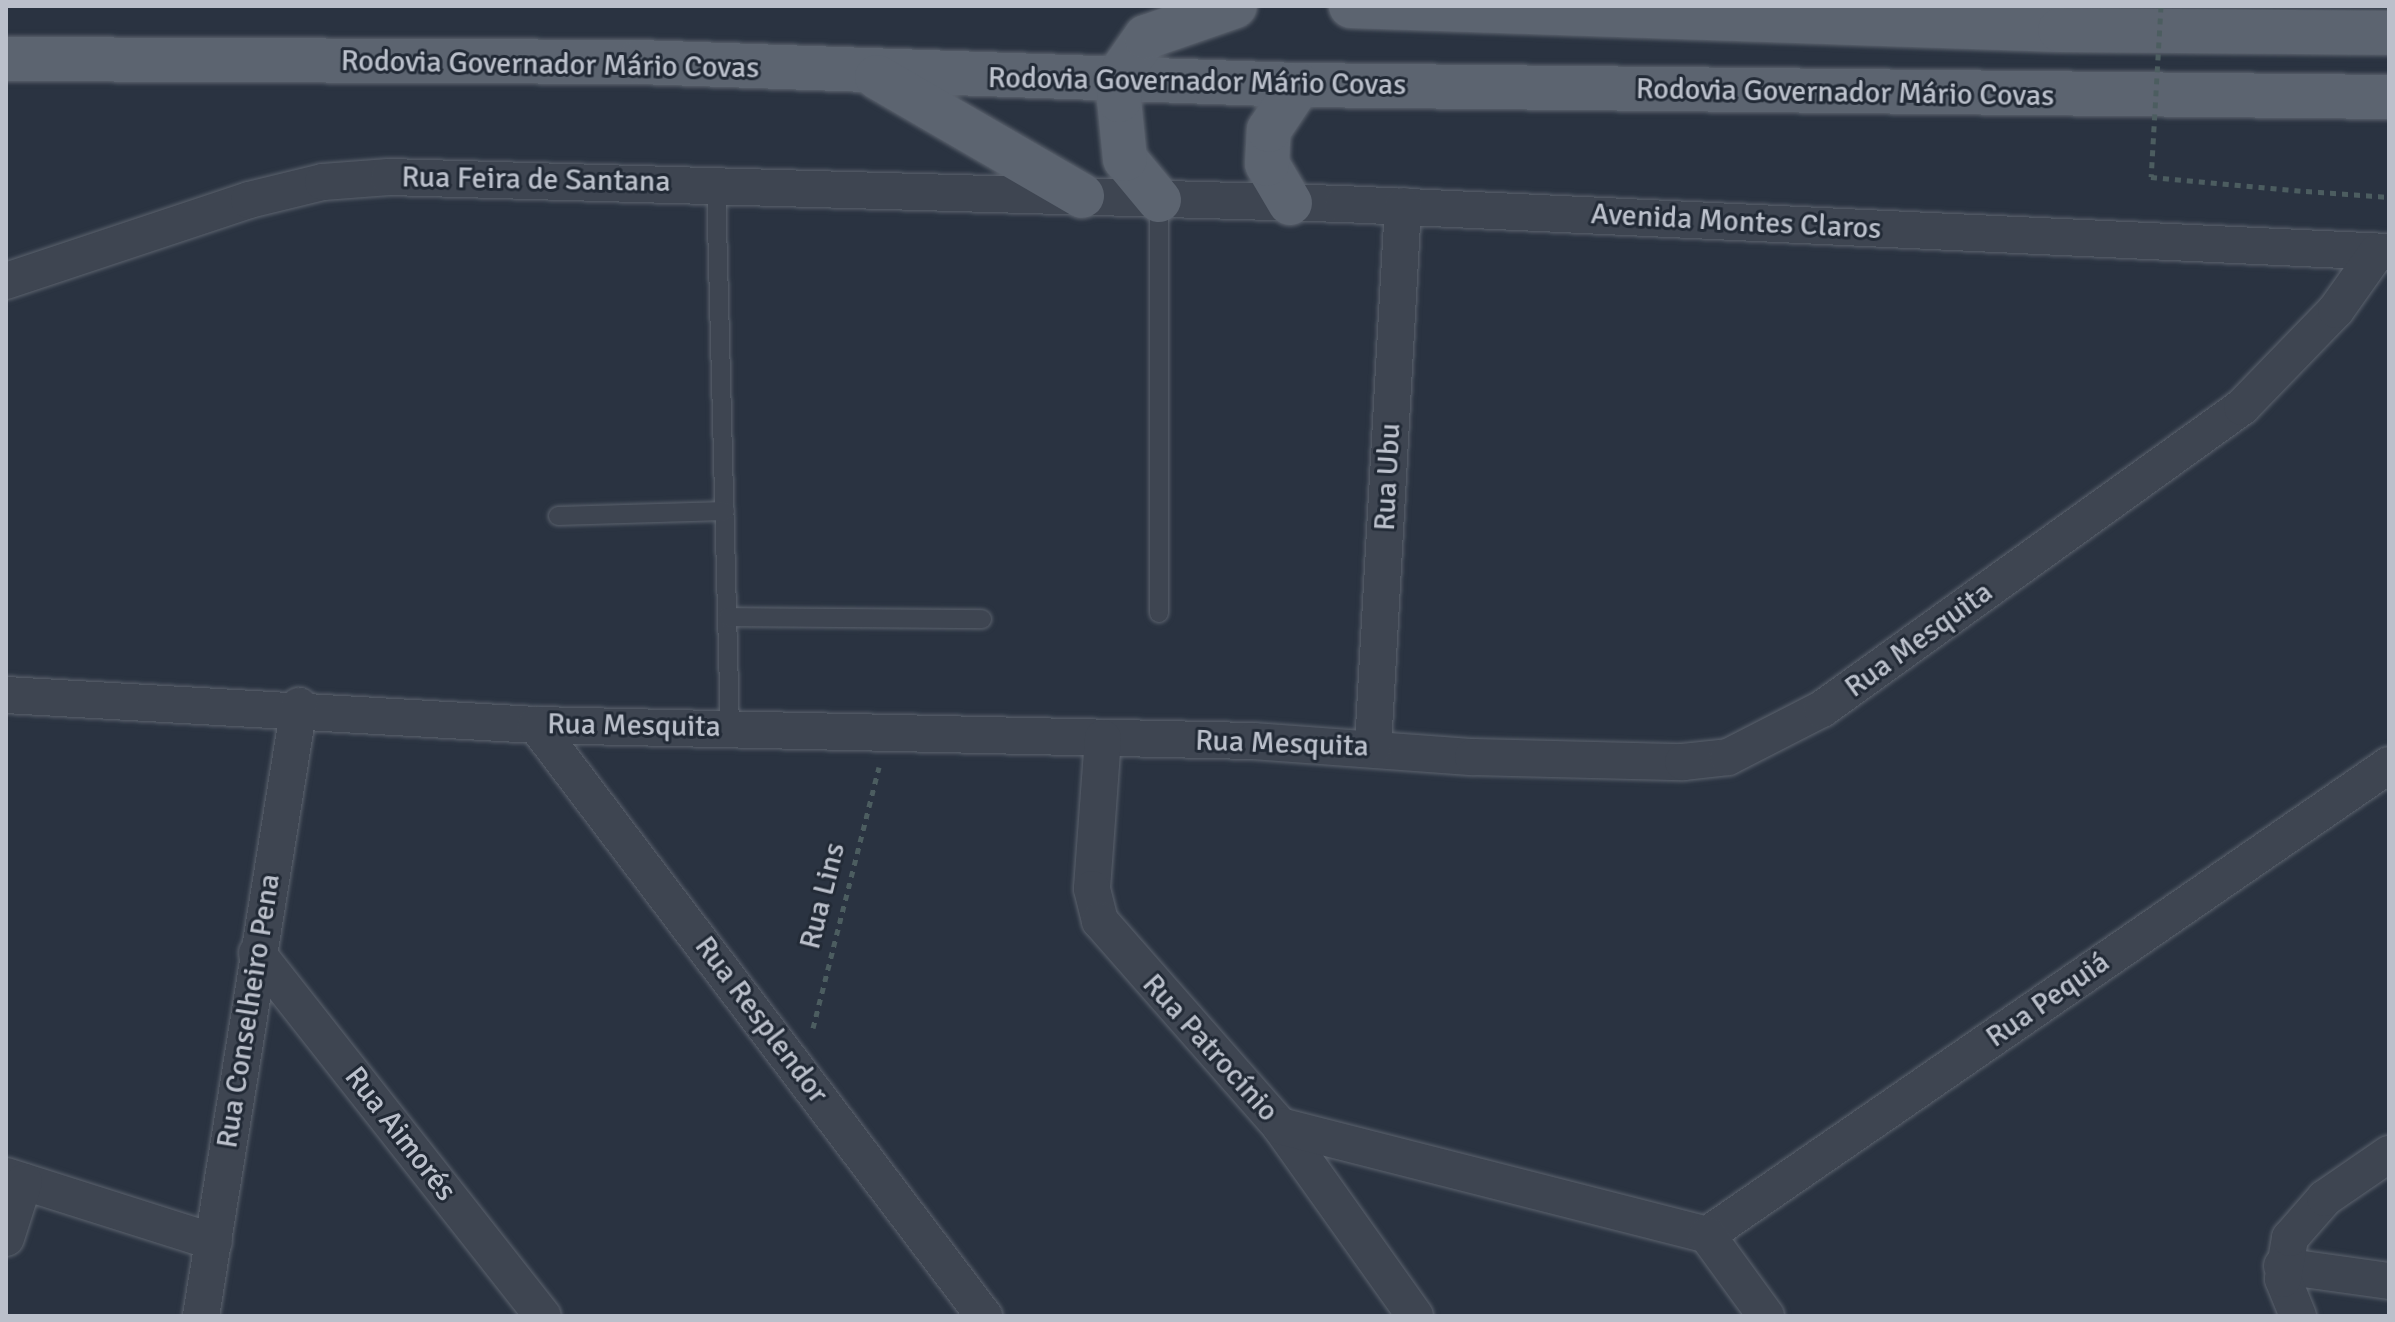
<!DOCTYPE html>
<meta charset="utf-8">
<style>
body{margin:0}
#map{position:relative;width:2395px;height:1322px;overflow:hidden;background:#2a3341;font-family:Signika,sans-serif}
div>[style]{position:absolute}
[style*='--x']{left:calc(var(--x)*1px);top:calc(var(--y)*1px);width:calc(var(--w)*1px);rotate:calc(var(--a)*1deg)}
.path>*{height:5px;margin-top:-2.5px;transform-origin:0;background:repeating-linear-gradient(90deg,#4c5d60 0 6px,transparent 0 12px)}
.roads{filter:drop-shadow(0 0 2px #5c636e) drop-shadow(0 0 2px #5c636e)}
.lane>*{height:18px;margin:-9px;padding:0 9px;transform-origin:9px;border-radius:9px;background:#3e4551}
.street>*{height:36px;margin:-18px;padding:0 18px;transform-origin:18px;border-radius:18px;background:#3e4551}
.primary>*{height:44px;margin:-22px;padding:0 22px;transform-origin:22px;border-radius:22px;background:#5c6470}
.path-bridge>*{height:5px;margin-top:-2.5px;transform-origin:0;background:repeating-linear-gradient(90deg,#4c5d60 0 6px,transparent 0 12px)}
span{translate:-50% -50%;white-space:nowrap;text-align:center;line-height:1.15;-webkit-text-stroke:6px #222a36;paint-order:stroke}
.street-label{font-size:30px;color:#bbc0cb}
.frame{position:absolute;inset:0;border:8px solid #bbc0cb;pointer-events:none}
</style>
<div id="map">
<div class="path">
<div style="--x:2306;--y:191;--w:83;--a:4.1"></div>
<div style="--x:813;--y:1028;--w:269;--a:-75.8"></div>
</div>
<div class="roads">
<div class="lane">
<div style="--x:716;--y:184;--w:544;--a:88.53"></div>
<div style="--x:1159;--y:200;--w:413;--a:90"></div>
<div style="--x:558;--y:516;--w:167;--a:-1.7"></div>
<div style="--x:728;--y:617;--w:254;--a:0.5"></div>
</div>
<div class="street">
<div style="--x:6;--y:281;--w:256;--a:-18.4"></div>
<div style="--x:249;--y:200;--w:76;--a:-13.7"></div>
<div style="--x:323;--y:182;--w:66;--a:-4.3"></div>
<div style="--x:389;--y:177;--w:954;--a:1.62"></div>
<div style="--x:1343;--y:204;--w:1047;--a:2.63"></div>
<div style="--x:6;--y:695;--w:531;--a:3.24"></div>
<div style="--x:536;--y:725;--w:717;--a:1.28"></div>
<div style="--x:1253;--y:741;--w:221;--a:4.2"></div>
<div style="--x:1473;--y:757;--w:210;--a:1.4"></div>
<div style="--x:1683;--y:762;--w:45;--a:-6.3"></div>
<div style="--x:1728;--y:757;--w:106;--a:-27.1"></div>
<div style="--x:1822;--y:709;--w:517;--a:-35.72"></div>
<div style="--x:2242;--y:407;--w:135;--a:-45.9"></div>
<div style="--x:2336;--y:310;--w:71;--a:-54.7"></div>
<div style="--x:536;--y:725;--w:742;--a:52.84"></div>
<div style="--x:1103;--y:738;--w:151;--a:94.2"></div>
<div style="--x:1092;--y:889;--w:33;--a:76"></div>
<div style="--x:1100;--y:921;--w:273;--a:48.7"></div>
<div style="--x:1280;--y:1126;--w:233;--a:54.6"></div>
<div style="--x:1373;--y:747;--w:542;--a:-86.83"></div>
<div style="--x:257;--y:953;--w:462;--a:51.8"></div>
<div style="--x:1280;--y:1126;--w:441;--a:14.3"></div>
<div style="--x:6;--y:1176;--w:218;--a:17.6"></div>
<div style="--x:1707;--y:1235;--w:828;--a:-34.57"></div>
<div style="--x:1707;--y:1235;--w:100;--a:53.9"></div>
<div style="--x:6;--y:1238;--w:59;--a:-72.2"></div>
<div style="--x:2282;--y:1266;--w:108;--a:8"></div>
<div style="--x:201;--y:1316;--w:618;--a:-80.87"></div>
<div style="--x:2298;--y:1316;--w:40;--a:-112"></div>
<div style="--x:2283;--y:1279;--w:42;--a:-80.3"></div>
<div style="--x:2290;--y:1238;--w:53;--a:-48.8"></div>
<div style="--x:2325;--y:1198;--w:78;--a:-34.5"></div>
</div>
<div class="primary">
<div style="--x:1351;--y:6;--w:709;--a:1.94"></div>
<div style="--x:2060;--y:30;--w:329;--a:0.5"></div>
<div style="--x:6;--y:59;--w:633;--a:0.27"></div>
<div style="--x:639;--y:62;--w:660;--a:2"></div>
<div style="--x:1299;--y:85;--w:1090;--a:0.63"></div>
<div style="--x:877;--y:77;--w:237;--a:30.1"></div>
<div style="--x:1159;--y:200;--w:53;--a:-129.7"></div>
<div style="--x:1125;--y:159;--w:59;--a:-95.8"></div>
<div style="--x:1119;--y:100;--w:32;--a:-81"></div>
<div style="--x:1124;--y:68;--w:38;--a:-55"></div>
<div style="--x:1146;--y:37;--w:94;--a:-19.2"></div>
<div style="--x:1290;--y:203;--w:45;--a:-120.5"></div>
<div style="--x:1267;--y:164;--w:34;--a:-87"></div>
<div style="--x:1269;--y:130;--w:54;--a:-56.3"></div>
</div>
</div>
<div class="path-bridge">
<div style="--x:2161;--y:6;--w:171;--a:93.3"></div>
<div style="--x:2151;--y:177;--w:156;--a:5.2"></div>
</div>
<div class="street-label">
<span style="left:550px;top:65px;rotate:1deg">Rodovia Governador Mário Covas</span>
<span style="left:1197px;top:82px;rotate:1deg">Rodovia Governador Mário Covas</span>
<span style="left:1845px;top:93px;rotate:1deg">Rodovia Governador Mário Covas</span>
<span style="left:536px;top:180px;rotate:1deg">Rua Feira de Santana</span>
<span style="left:1736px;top:222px;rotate:3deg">Avenida Montes Claros</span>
<span style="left:1388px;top:477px;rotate:-87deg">Rua Ubu</span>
<span style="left:1919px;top:640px;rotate:-36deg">Rua Mesquita</span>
<span style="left:634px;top:726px;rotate:1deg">Rua Mesquita</span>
<span style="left:1282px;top:744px;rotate:2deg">Rua Mesquita</span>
<span style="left:823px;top:896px;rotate:-76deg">Rua Lins</span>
<span style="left:2048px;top:1000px;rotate:-35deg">Rua Pequiá</span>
<span style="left:249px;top:1011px;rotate:-81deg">Rua Conselheiro Pena</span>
<span style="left:761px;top:1020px;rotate:53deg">Rua Resplendor</span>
<span style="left:1210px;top:1048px;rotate:48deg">Rua Patrocínio</span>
<span style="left:400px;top:1134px;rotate:52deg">Rua Aimorés</span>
</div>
<div class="frame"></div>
</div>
